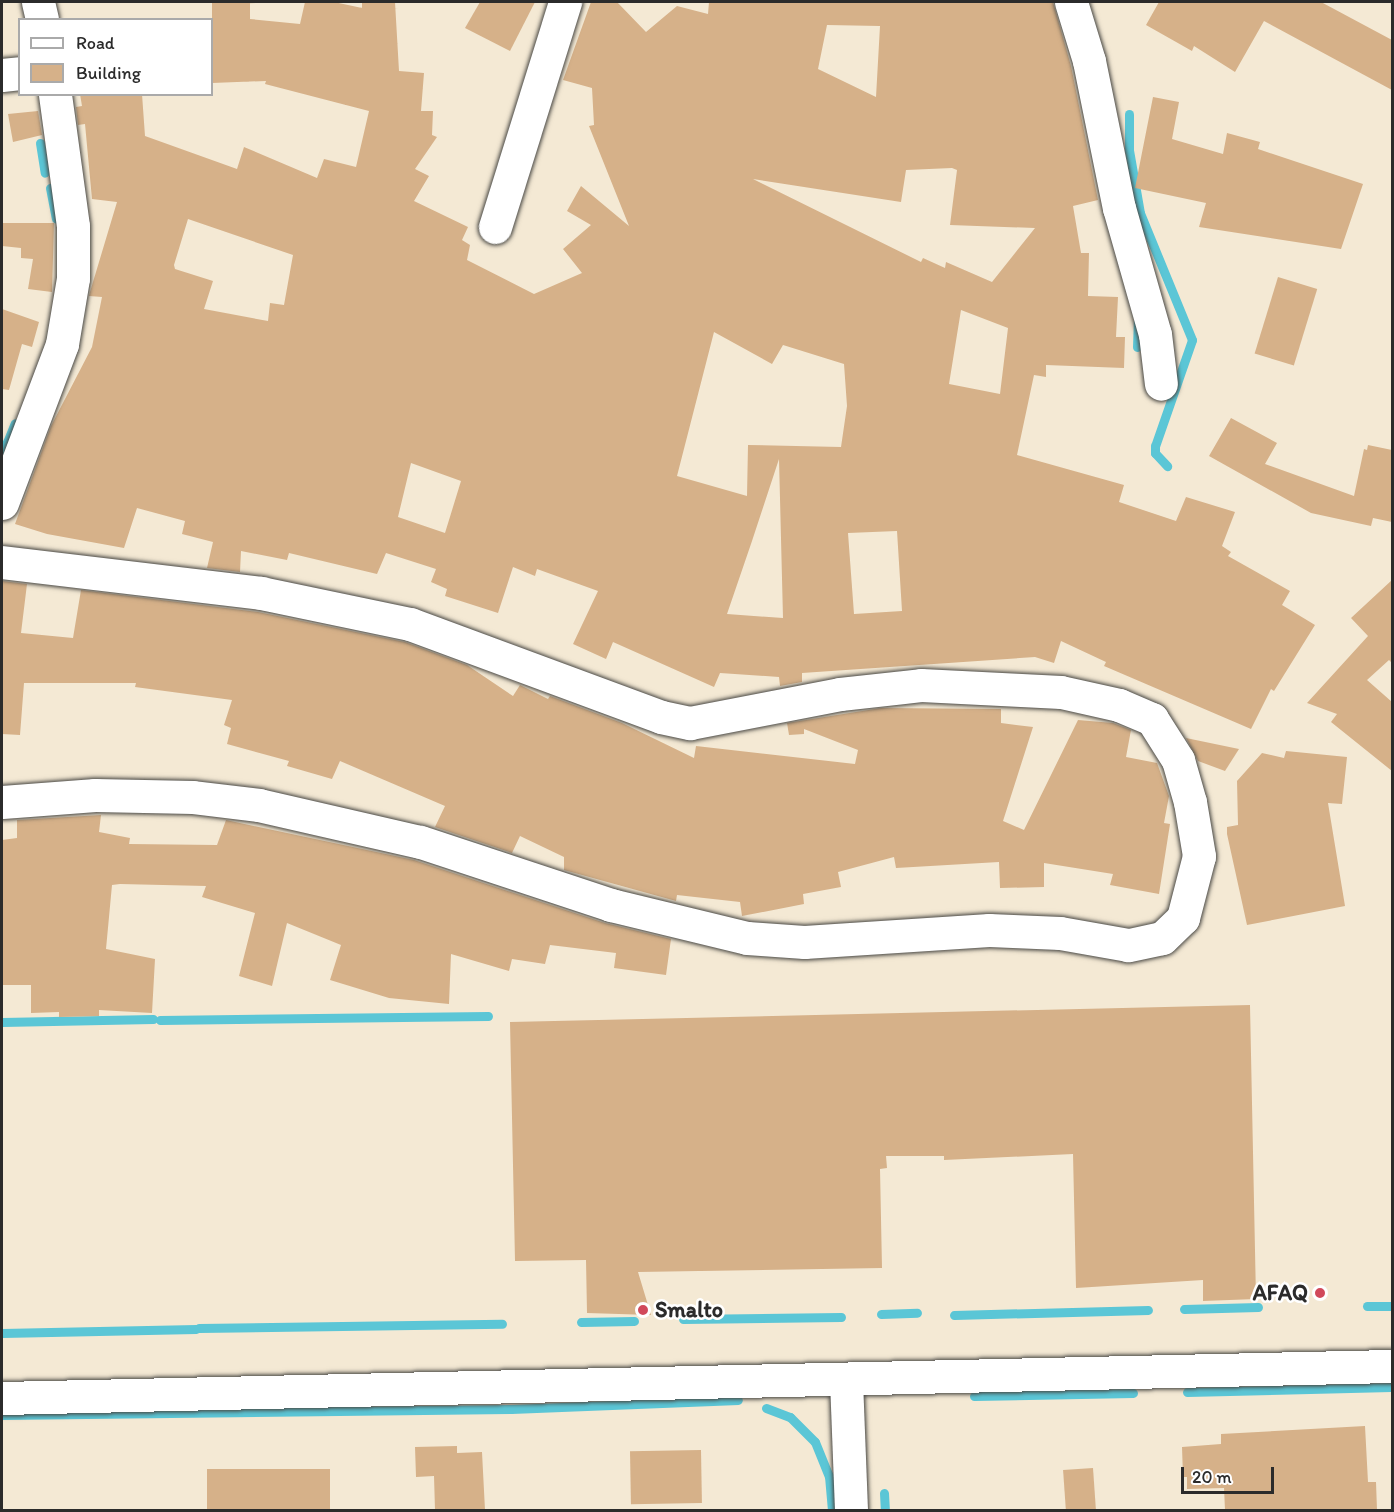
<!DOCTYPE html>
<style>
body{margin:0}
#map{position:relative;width:1394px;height:1512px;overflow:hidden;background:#f4e9d4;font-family:Itim,sans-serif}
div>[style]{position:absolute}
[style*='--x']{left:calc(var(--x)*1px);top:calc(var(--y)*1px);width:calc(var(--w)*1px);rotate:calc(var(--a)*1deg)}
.stream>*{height:9px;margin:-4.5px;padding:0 4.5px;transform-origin:4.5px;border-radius:4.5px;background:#5bc6d6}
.building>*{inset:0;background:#d6b189;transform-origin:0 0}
.roads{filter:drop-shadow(0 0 2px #494844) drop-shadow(0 0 2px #494844)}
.minor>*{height:33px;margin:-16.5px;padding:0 16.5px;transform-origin:16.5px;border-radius:16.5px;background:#fff}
.dots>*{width:16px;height:16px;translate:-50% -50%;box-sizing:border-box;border:3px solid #fff;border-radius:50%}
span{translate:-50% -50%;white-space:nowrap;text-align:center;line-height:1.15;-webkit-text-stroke:5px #fff;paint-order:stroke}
.poi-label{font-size:22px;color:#2b2b2b;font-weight:700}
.right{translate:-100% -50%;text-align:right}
.left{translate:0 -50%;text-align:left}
.frame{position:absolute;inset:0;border:3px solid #2b2b2b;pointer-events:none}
.legend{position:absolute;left:18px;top:18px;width:195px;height:78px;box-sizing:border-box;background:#fff;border:2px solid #aaa;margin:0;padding:8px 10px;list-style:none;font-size:18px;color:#2b2b2b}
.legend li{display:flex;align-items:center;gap:12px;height:30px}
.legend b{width:30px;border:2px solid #aaa}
.scale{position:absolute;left:1181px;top:1467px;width:93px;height:27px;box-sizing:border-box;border:3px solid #2b2b2b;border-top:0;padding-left:8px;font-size:18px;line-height:21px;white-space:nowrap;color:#2b2b2b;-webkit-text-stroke:4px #fff;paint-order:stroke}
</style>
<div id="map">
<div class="stream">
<div style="--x:1129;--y:114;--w:36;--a:90"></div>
<div style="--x:1129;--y:150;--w:64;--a:80.1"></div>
<div style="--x:1140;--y:213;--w:137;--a:67.7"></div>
<div style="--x:1192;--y:340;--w:112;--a:109.2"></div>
<div style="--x:1155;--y:446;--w:7;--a:90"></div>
<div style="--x:1155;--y:453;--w:18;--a:47"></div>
<div style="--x:40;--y:143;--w:30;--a:81"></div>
<div style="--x:50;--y:188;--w:31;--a:79"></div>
<div style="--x:1137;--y:347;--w:26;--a:-88"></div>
<div style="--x:8;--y:440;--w:18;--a:-68"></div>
<div style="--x:2;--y:458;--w:17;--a:-73"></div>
<div style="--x:160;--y:1020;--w:328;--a:-0.7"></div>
<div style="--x:2;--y:1022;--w:151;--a:-1.1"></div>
<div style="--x:1367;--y:1306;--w:25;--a:0"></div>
<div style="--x:1184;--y:1309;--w:74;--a:-1.5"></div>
<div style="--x:881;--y:1314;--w:36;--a:-2"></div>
<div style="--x:954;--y:1315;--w:194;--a:-1.5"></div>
<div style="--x:683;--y:1319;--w:158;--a:-0.7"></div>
<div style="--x:581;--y:1322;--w:53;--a:-1.1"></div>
<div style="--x:199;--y:1328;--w:303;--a:-0.8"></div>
<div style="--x:2;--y:1333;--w:194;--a:-1.2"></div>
<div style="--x:1187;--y:1392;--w:204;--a:-1.4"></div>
<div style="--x:974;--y:1396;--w:159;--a:-1.1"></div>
<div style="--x:766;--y:1408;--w:26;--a:21"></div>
<div style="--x:790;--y:1417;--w:35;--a:45"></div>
<div style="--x:815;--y:1442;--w:37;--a:68"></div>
<div style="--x:829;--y:1476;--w:34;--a:85"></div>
<div style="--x:2;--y:1415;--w:509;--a:-0.68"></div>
<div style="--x:511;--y:1409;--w:227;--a:-2.3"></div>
<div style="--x:884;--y:1493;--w:17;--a:87"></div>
</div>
<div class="building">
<div style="clip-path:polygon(evenodd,212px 2px,250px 2px,250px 19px,300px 24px,305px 2px,334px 2px,362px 8px,362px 2px,395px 2px,399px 71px,424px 73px,421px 111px,433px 111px,432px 135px,437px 137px,415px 169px,429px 176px,414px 201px,468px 227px,462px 240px,470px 245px,467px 260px,534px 294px,582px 273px,563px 249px,591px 225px,567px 211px,581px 186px,629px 226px,589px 126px,594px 125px,592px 88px,563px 80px,591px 2px,617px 2px,646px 32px,677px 6px,708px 14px,709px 2px,1053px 2px,1071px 66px,1098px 200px,1073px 206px,1081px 253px,1089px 253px,1088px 296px,1118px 297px,1116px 337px,1125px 337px,1124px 368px,1046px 365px,1046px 377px,1034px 375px,1017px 455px,1124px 485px,1119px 502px,1176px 521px,1186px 497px,1235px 512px,1222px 546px,1231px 552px,1228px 556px,1290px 591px,1282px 605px,1315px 625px,1274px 691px,1271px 689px,1251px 729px,1104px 666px,1106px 662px,1061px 641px,1054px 663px,1035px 657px,802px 673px,802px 682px,780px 686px,779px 677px,720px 673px,714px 687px,613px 642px,606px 659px,573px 644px,598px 591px,537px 569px,535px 576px,513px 567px,498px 613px,445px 596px,447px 589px,431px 582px,436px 569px,386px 553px,377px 574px,289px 553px,287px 560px,241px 551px,240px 572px,207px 568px,213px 542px,182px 534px,185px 521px,137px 508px,124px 548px,47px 534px,15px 524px,51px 426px,92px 347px,102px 297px,89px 296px,90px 292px,117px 202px,92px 199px,85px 124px,78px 125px,76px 107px,82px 106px,80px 94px,142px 94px,145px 136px,237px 169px,244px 147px,317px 178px,324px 159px,356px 167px,369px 111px,265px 84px,266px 81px,212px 83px,212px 2px,827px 25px,880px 26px,876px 97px,818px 69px,827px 25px,212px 2px,952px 168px,957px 170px,950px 225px,1035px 228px,992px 282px,946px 262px,945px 268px,923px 258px,921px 262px,753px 179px,901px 202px,906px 170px,952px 168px,212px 2px,188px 219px,293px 255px,284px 305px,270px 303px,268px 321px,204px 309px,213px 281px,175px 269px,174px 265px,188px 219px,212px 2px,961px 310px,1008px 328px,1000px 394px,949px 384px,961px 310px,212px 2px,714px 332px,772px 364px,783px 345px,844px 364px,847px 406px,841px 447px,748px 445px,747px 496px,677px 476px,714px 332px,212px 2px,779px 459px,783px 618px,727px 614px,752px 541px,779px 459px,212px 2px,411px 463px,461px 481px,445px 533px,398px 517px,411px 463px,212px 2px,897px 531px,902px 611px,854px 614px,848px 533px,897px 531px)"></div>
<div style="clip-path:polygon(480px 2px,535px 2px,510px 51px,465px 28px)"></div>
<div style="clip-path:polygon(1159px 2px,1321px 2px,1392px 40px,1392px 90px,1264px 21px,1235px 72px,1194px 46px,1192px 51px,1146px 25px)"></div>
<div style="clip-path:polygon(1153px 97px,1179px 102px,1172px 139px,1223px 154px,1227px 133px,1260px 142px,1258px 149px,1363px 184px,1341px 249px,1199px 227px,1206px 203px,1135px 188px)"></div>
<div style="clip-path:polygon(38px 111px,42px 135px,13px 142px,8px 114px)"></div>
<div style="clip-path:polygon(2px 223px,54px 223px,52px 292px,28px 289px,33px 259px,21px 258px,21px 248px,2px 246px)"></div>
<div style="left:1278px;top:277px;width:41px;height:80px;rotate:17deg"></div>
<div style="clip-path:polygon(2px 309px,39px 322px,32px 347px,22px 344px,9px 390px,2px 389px)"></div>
<div style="clip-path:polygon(1231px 418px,1277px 443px,1265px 464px,1354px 496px,1364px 449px,1367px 450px,1368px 445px,1392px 450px,1392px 522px,1373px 518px,1371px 526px,1311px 513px,1209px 456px)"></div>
<div style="clip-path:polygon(1392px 580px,1392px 663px,1389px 660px,1367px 680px,1392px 702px,1392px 771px,1331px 722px,1337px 714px,1307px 703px,1368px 636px,1351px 618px)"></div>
<div style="clip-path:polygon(2px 581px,27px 584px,21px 633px,73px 638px,81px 590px,258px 612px,405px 642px,467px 665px,513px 696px,520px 685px,548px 699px,550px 696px,622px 723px,694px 758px,696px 746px,855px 764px,858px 750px,804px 729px,804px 734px,789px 735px,787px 723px,881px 708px,1001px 709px,1001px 723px,1033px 727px,1003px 821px,1024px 830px,1078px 720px,1113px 723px,1131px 730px,1126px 757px,1157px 763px,1169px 796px,1164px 823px,1170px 824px,1159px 894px,1110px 885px,1113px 874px,1044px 863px,1044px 887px,1000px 888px,999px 862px,896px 868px,894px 857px,838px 872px,841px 887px,803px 894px,804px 904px,742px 916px,740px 902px,677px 895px,676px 901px,564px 870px,564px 857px,520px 836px,512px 853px,435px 827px,445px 806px,340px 761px,332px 779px,287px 766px,289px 761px,227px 744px,231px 728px,224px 725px,232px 700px,135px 687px,136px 683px,24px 683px,20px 735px,2px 734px)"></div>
<div style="clip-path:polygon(1186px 738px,1239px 749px,1225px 771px,1198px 761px)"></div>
<div style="clip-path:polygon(1286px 751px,1347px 757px,1342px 804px,1328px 803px,1345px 906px,1247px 925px,1227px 834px,1227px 827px,1238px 825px,1237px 781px,1262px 753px,1284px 758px)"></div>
<div style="clip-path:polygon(101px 815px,99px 832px,130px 838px,129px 844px,217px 845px,226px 820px,414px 860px,605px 923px,671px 939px,666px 975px,614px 968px,616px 953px,550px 945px,545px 964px,512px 959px,509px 971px,451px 954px,449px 1004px,389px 998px,330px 980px,341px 945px,287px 923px,272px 986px,239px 976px,255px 913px,202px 897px,206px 886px,120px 884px,112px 885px,106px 949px,155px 959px,152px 1013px,99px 1010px,99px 1016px,59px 1017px,59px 1012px,31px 1013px,31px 985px,2px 985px,2px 840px,17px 838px,17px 820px)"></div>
<div style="clip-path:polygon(1250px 1005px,1256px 1299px,1203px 1301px,1203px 1280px,1076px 1288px,1073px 1154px,944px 1160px,944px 1156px,886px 1156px,887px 1168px,880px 1169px,882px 1268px,638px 1272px,651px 1315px,587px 1313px,586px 1260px,515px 1261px,510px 1022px)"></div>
<div style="clip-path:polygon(1365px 1426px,1368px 1482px,1376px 1482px,1377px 1510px,1225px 1510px,1224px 1488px,1187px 1489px,1187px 1477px,1183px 1477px,1182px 1447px,1221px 1444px,1221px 1434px)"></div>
<div style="clip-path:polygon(457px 1446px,457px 1453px,482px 1452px,485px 1510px,435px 1510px,434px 1476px,416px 1477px,415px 1447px)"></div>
<div style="left:701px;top:1450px;width:53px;height:71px;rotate:89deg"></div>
<div style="left:1093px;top:1468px;width:42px;height:30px;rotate:86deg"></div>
<div style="left:330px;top:1469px;width:41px;height:123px;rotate:90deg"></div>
</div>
<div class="roads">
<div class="minor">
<div style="--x:38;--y:2;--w:18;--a:77"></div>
<div style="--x:1071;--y:2;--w:62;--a:73"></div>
<div style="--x:1089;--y:61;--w:150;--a:78.5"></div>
<div style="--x:1119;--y:208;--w:131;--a:74.1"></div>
<div style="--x:1155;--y:334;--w:50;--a:83.2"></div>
<div style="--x:2;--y:75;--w:18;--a:-6"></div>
<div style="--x:495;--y:227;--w:236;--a:-72.7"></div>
<div style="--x:2;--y:503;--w:170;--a:-69.3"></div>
<div style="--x:62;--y:344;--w:67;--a:-80.5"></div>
<div style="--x:73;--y:278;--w:52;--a:-90"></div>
<div style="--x:73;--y:226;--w:133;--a:-97.8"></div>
<div style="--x:2;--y:562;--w:261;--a:6.8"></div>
<div style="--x:261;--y:593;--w:152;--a:11.8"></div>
<div style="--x:410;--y:624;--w:268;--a:20.3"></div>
<div style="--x:661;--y:717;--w:30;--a:12"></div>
<div style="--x:690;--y:723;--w:153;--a:-10.9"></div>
<div style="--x:840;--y:694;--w:81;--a:-6.3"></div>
<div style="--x:921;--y:685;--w:140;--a:2.9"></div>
<div style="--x:1061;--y:692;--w:59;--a:12.6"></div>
<div style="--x:1119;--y:705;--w:36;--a:23"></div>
<div style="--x:1152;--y:719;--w:49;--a:57.6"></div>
<div style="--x:1178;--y:760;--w:44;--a:74.1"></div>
<div style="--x:1190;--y:802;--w:55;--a:80.5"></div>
<div style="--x:1199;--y:856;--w:64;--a:104.5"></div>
<div style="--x:1183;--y:918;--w:29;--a:136"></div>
<div style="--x:1162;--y:938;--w:35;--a:168"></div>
<div style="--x:1128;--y:945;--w:69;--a:-170"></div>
<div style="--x:1060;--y:933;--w:71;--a:-177.6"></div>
<div style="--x:989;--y:930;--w:185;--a:176.3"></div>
<div style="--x:804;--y:942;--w:57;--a:-176"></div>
<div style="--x:747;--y:938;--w:140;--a:-166.4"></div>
<div style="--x:611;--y:905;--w:201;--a:-161.7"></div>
<div style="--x:420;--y:842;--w:165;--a:-167.1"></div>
<div style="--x:259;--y:805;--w:66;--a:-173.1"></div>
<div style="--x:193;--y:797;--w:98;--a:-178.8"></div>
<div style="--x:95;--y:795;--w:93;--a:175.7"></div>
<div style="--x:846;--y:1380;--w:130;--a:87.8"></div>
<div style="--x:2;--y:1398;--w:1390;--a:-1.32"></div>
</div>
</div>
<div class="dots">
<div style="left:1320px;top:1293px;background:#d1495b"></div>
<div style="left:643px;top:1310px;background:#d1495b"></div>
</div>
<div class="poi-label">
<span class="right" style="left:1308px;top:1293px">AFAQ</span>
<span class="left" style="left:655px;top:1310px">Smalto</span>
</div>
<div class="frame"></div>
<ul class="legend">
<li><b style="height:8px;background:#fff"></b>Road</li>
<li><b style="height:16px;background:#d6b189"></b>Building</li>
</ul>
<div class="scale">20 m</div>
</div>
